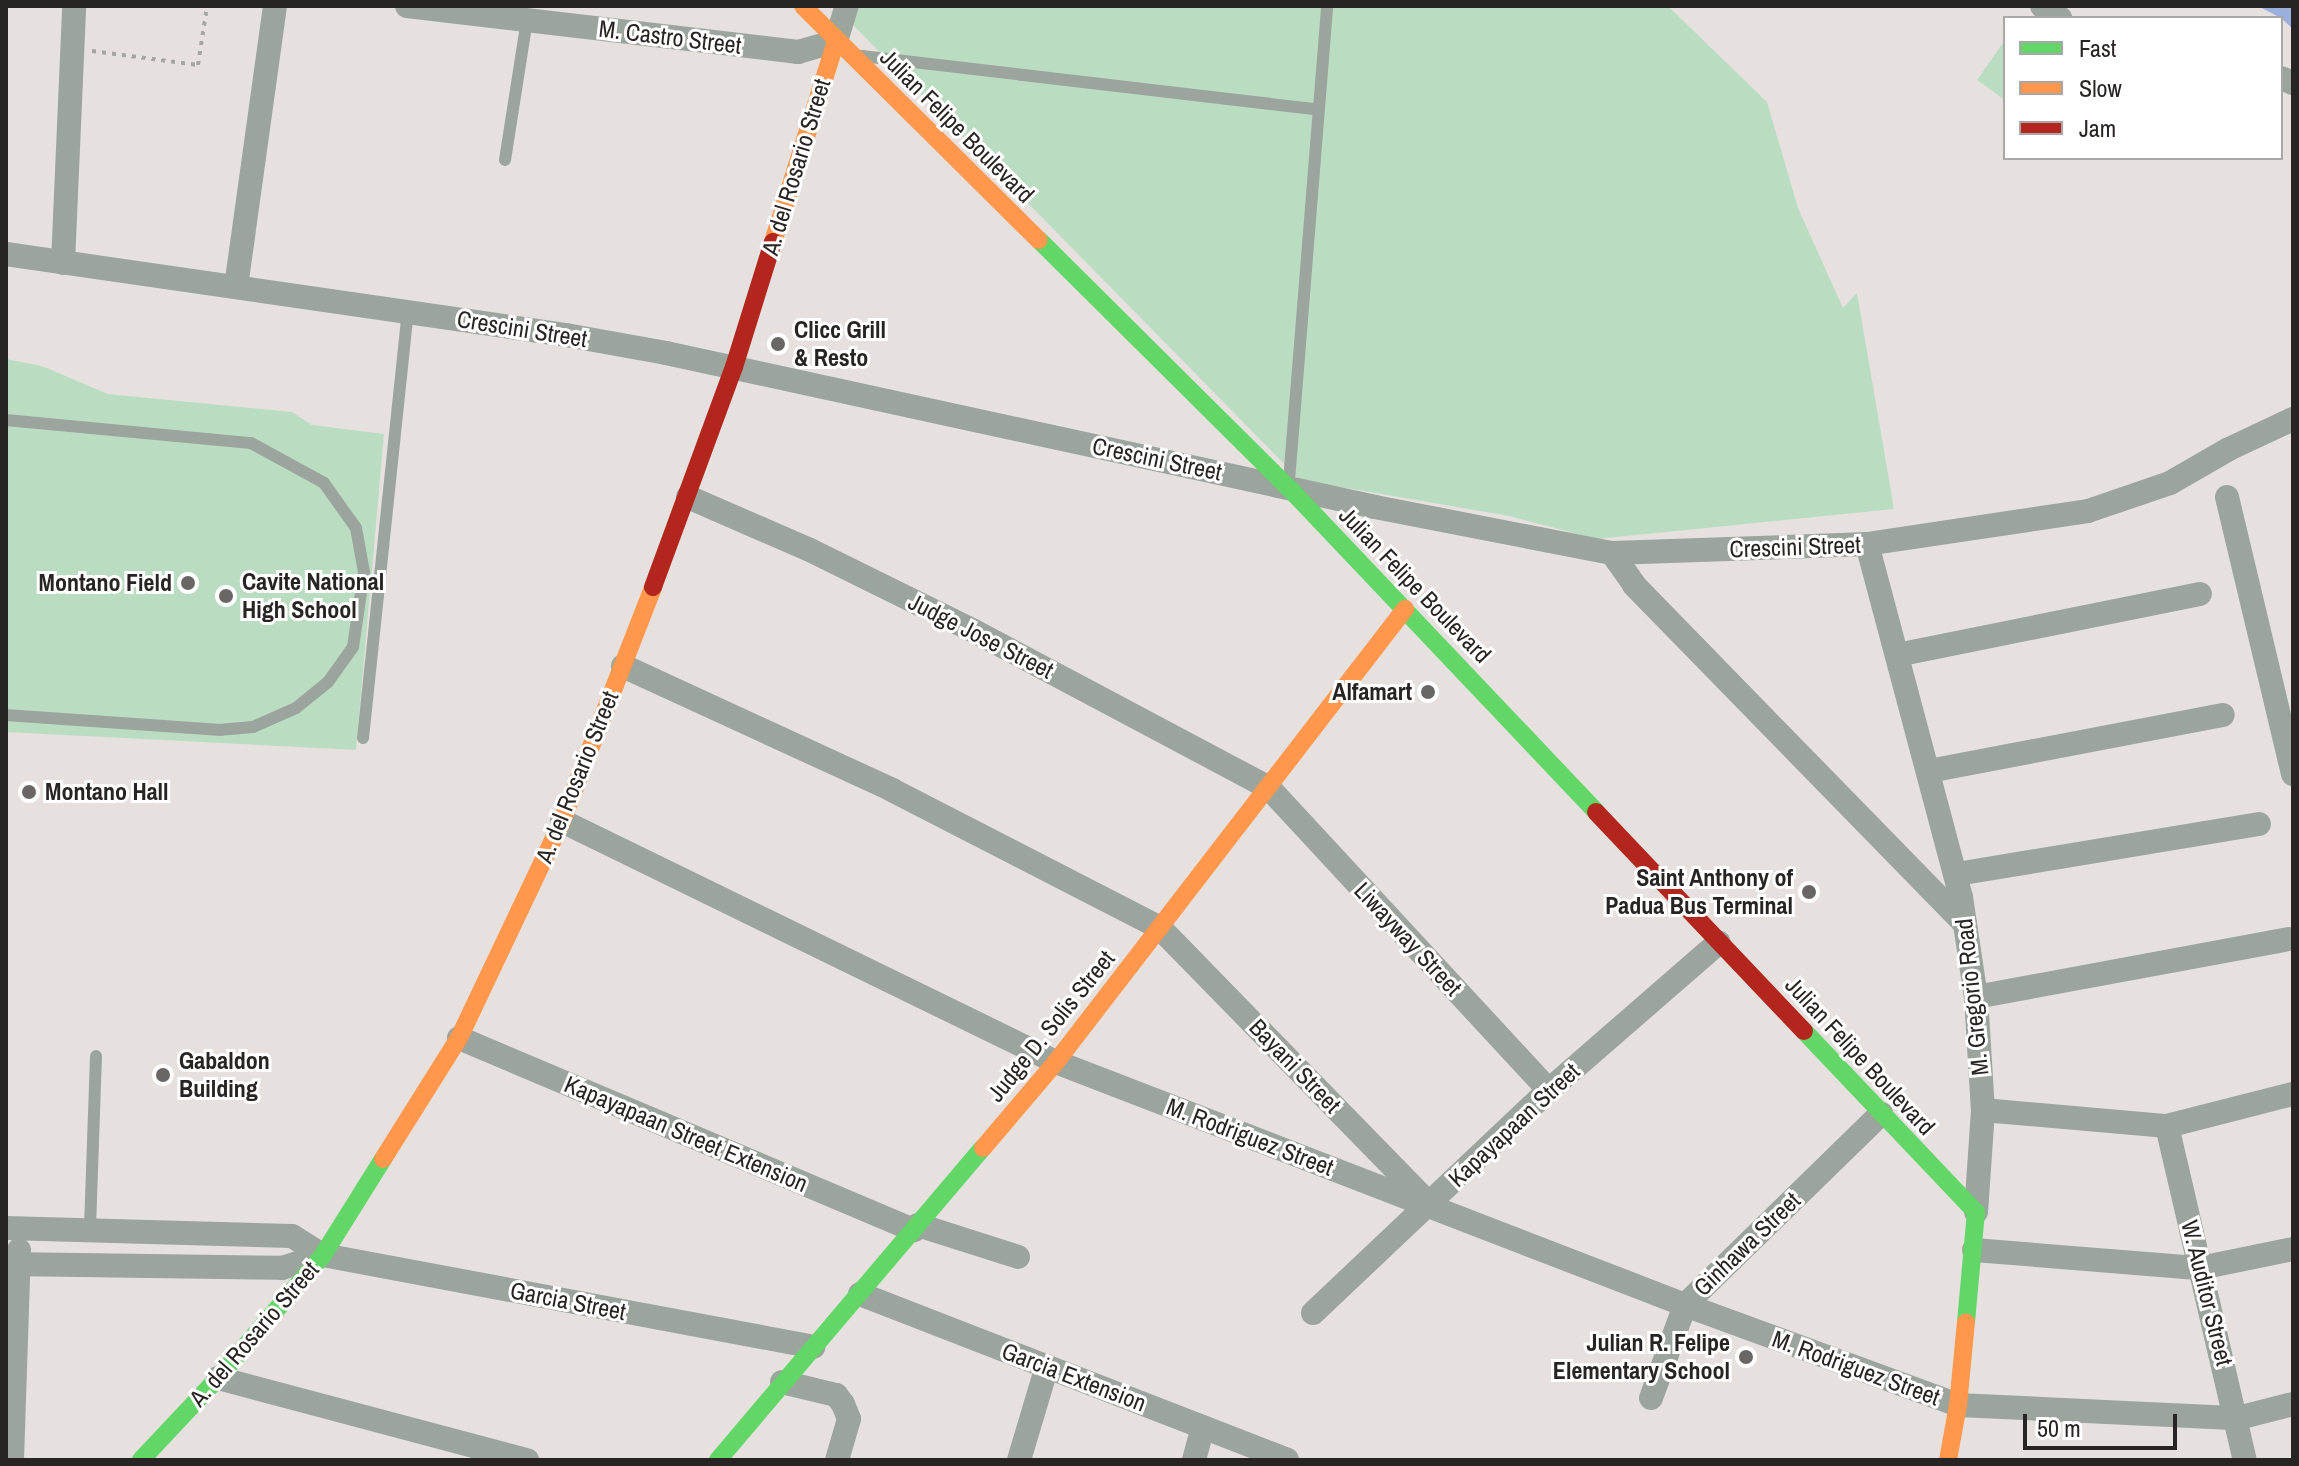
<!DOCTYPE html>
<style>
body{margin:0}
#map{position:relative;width:2299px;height:1466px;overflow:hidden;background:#e6e1df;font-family:"Archivo Narrow",sans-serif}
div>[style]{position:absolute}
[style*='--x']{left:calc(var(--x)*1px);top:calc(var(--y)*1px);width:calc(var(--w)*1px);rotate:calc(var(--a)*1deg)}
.green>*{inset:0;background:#baddc2}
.water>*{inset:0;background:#9aafdc}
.path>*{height:4px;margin-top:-2px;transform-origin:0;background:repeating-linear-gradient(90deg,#a4a6a3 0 4px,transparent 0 10px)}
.lane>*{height:12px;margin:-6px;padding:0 6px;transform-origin:6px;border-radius:6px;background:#9ba49d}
.street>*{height:24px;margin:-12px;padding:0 12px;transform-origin:12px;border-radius:12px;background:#9ba49d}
.fast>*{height:18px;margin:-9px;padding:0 9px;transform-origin:9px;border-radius:9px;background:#63d668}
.slow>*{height:18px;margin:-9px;padding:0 9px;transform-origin:9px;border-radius:9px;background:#ff974d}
.jam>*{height:18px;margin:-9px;padding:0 9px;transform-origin:9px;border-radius:9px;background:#b3261e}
.dots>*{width:22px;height:22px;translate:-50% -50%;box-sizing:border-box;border:4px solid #fff;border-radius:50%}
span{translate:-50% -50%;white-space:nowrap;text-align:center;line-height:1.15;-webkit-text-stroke:6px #fff;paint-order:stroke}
.street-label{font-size:24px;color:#282423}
.poi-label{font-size:24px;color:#282423;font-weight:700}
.left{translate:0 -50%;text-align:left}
.right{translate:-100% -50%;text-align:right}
.frame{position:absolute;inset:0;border:8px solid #282423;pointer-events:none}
.legend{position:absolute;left:2003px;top:16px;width:280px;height:144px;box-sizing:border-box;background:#fff;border:2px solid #a9a7a7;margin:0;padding:10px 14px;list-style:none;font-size:24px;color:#282423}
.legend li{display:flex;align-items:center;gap:16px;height:40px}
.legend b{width:40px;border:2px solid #a9a7a7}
.scale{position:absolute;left:2023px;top:1414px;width:154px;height:36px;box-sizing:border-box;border:4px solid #282423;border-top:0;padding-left:10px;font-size:24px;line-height:28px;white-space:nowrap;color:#282423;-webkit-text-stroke:6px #fff;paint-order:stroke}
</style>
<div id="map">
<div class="green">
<div style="clip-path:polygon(856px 6px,1668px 6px,1767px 102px,1798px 208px,1843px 308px,1857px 293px,1894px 509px,1597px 539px,1509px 516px,1300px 480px,851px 23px)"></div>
<div style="clip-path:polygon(2005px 40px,2005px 100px,1977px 80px)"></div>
<div style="clip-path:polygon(6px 359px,42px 366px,108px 394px,292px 412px,312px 425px,384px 434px,356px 750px,6px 732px)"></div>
</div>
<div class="water">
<div style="clip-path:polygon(2258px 6px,2293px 6px,2293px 29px,2281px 18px)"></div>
</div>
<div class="path">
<div style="--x:92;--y:51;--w:107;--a:7.5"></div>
<div style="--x:198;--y:65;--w:60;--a:-81.3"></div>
</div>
<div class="lane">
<div style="--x:862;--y:56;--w:457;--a:6.7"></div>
<div style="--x:505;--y:160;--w:142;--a:-81.1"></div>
<div style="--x:6;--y:420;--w:246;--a:5.4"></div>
<div style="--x:251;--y:443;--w:83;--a:28.7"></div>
<div style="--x:324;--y:483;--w:55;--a:54.6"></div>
<div style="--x:356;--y:528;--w:45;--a:79.7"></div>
<div style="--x:364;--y:572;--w:76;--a:98.3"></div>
<div style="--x:353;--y:647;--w:43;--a:125.5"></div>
<div style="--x:328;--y:682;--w:41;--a:140.9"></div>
<div style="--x:296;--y:708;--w:47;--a:156.2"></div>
<div style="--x:253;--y:727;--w:32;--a:175"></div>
<div style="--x:221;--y:730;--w:216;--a:-176"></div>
<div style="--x:1289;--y:481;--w:477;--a:-85.4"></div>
<div style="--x:363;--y:738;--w:428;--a:-84"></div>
<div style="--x:90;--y:1228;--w:172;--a:-88"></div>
</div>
<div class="street">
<div style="--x:407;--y:6;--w:394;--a:6.7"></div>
<div style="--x:798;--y:52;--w:40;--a:-16"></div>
<div style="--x:836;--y:41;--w:37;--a:-73"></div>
<div style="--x:2042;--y:6;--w:22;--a:34"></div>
<div style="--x:2281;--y:78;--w:13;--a:23"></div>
<div style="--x:6;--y:254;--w:566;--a:8.23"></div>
<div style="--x:566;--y:335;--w:102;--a:10.2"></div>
<div style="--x:666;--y:353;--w:726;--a:12.25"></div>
<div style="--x:1375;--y:507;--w:241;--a:11"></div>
<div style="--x:1612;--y:553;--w:255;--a:-2"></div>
<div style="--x:1867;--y:544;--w:223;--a:-8.5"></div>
<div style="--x:2088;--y:511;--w:87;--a:-18.9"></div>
<div style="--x:2170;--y:483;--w:68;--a:-30"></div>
<div style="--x:2229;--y:449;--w:71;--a:-25.1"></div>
<div style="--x:63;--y:263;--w:257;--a:-87.5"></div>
<div style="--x:236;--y:287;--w:284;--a:-82.1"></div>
<div style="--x:688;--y:497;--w:133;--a:23.5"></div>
<div style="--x:810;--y:550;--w:183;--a:26.3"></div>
<div style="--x:974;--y:631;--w:333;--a:28"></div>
<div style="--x:1268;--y:787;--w:413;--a:47.2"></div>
<div style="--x:2227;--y:497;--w:285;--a:76.6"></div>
<div style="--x:1867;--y:544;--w:365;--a:75.1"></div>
<div style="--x:1961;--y:897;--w:101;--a:81.5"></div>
<div style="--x:1976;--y:997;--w:113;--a:86.5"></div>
<div style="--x:1983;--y:1110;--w:102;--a:93.9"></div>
<div style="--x:1612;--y:553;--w:39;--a:55"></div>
<div style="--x:1634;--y:585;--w:474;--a:45.7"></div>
<div style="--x:1897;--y:655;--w:309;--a:-11.4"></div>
<div style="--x:623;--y:666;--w:296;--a:24.7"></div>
<div style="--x:892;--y:790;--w:301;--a:27.2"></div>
<div style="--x:1160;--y:928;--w:380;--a:45.7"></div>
<div style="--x:1929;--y:771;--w:299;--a:-10.8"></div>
<div style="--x:562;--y:821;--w:550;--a:26.01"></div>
<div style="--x:1056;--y:1062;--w:674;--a:21.12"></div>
<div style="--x:1685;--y:1305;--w:291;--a:20.1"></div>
<div style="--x:1958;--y:1405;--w:280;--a:2.7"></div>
<div style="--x:2238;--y:1418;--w:57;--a:-14.3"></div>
<div style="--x:1957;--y:874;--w:306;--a:-9.4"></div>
<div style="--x:1976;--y:997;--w:318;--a:-10.5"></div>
<div style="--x:459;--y:1038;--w:494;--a:22.9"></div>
<div style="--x:1983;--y:1110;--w:185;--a:5"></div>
<div style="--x:2167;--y:1126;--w:130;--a:-14.3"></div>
<div style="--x:2167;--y:1126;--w:343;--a:76.9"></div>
<div style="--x:918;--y:1225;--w:105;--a:17.7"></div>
<div style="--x:6;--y:1228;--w:286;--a:1.6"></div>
<div style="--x:292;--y:1236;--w:36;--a:32"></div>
<div style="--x:323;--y:1255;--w:499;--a:10.6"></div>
<div style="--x:1974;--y:1250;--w:227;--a:4.6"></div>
<div style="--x:2200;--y:1268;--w:95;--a:-11.5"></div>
<div style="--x:6;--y:1264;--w:276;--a:0.8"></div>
<div style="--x:282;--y:1268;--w:43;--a:-17.6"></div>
<div style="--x:860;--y:1294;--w:458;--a:21.2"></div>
<div style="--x:1313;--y:1313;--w:325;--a:-43.4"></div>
<div style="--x:1549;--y:1090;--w:225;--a:-41"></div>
<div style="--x:218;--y:1378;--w:320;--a:14.9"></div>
<div style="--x:782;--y:1382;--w:56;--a:13.5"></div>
<div style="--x:836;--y:1395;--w:11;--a:52"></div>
<div style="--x:843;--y:1404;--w:16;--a:68"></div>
<div style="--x:849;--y:1419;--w:43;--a:106.3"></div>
<div style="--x:1651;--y:1398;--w:99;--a:-69.9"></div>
<div style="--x:1685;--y:1305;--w:274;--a:-44.3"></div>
<div style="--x:12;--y:1460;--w:210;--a:-88.1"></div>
<div style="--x:1019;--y:1460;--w:98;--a:-73.4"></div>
<div style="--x:1194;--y:1460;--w:34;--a:-75"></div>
</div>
<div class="fast">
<div style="--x:1039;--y:240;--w:352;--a:44.8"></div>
<div style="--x:1289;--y:488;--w:446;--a:46.5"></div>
<div style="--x:1804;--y:1031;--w:250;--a:46.5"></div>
<div style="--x:1976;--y:1212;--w:110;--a:95.2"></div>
<div style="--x:141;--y:1460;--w:112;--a:-46.8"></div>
<div style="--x:218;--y:1378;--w:162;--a:-49.5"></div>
<div style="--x:323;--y:1255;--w:113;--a:-58"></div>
<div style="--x:718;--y:1460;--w:409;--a:-49.7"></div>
</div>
<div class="slow">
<div style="--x:803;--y:6;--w:332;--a:44.8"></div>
<div style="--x:773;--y:242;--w:211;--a:-72.6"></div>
<div style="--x:983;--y:1148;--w:113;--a:-49.7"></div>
<div style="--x:1056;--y:1062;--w:572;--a:-52.39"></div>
<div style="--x:383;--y:1159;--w:143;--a:-57.9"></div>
<div style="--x:459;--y:1038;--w:240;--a:-64.6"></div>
<div style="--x:562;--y:821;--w:251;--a:-68.7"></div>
<div style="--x:1948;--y:1460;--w:56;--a:-79.7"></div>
<div style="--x:1958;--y:1405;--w:83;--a:-84.5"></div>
</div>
<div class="jam">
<div style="--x:653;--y:587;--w:234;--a:-69.8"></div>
<div style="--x:734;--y:367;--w:131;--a:-72.7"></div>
<div style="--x:1596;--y:812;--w:302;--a:46.5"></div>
</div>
<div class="dots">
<div style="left:778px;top:344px;background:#6a6665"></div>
<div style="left:188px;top:583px;background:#6a6665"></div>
<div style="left:226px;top:596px;background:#6a6665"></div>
<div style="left:1428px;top:692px;background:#6a6665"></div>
<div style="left:29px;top:792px;background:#6a6665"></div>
<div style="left:1809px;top:892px;background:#6a6665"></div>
<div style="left:163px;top:1075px;background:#6a6665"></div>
<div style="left:1746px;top:1357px;background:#6a6665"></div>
</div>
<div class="street-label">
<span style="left:670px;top:37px;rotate:7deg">M. Castro Street</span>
<span style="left:957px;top:126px;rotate:45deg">Julian Felipe Boulevard</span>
<span style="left:796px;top:167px;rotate:-73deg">A. del Rosario Street</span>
<span style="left:522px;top:329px;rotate:9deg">Crescini Street</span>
<span style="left:1157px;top:459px;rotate:12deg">Crescini Street</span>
<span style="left:1795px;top:547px;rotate:-2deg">Crescini Street</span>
<span style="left:1415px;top:585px;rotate:46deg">Julian Felipe Boulevard</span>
<span style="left:981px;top:636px;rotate:27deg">Judge Jose Street</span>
<span style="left:577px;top:777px;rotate:-68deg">A. del Rosario Street</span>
<span style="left:1408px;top:939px;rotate:47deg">Liwayway Street</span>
<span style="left:1972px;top:997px;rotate:-96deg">M. Gregorio Road</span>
<span style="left:1051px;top:1026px;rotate:-51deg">Judge D. Solis Street</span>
<span style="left:1860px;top:1056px;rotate:47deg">Julian Felipe Boulevard</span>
<span style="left:1295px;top:1066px;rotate:46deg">Bayani Street</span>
<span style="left:1514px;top:1125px;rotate:-43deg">Kapayapaan Street</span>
<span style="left:686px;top:1134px;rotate:23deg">Kapayapaan Street Extension</span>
<span style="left:1250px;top:1137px;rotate:21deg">M. Rodriguez Street</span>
<span style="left:1747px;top:1244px;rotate:-44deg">Ginhawa Street</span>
<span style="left:2207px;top:1293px;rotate:76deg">W. Auditor Street</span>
<span style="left:568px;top:1301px;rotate:11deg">Garcia Street</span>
<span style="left:254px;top:1334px;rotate:-49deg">A. del Rosario Street</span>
<span style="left:1856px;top:1368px;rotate:20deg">M. Rodriguez Street</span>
<span style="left:1074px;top:1377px;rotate:21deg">Garcia Extension</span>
</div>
<div class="poi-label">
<span class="left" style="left:794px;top:344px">Clicc Grill<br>&amp; Resto</span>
<span class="left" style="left:242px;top:596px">Cavite National<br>High School</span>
<span class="right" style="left:172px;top:583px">Montano Field</span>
<span class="right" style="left:1412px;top:692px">Alfamart</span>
<span class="left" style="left:45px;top:792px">Montano Hall</span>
<span class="right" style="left:1793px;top:892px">Saint Anthony of<br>Padua Bus Terminal</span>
<span class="left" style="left:179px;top:1075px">Gabaldon<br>Building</span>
<span class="right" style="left:1730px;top:1357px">Julian R. Felipe<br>Elementary School</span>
</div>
<div class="frame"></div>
<ul class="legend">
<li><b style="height:10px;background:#63d668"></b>Fast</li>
<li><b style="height:10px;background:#ff974d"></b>Slow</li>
<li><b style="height:10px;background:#b3261e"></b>Jam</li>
</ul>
<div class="scale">50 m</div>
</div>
